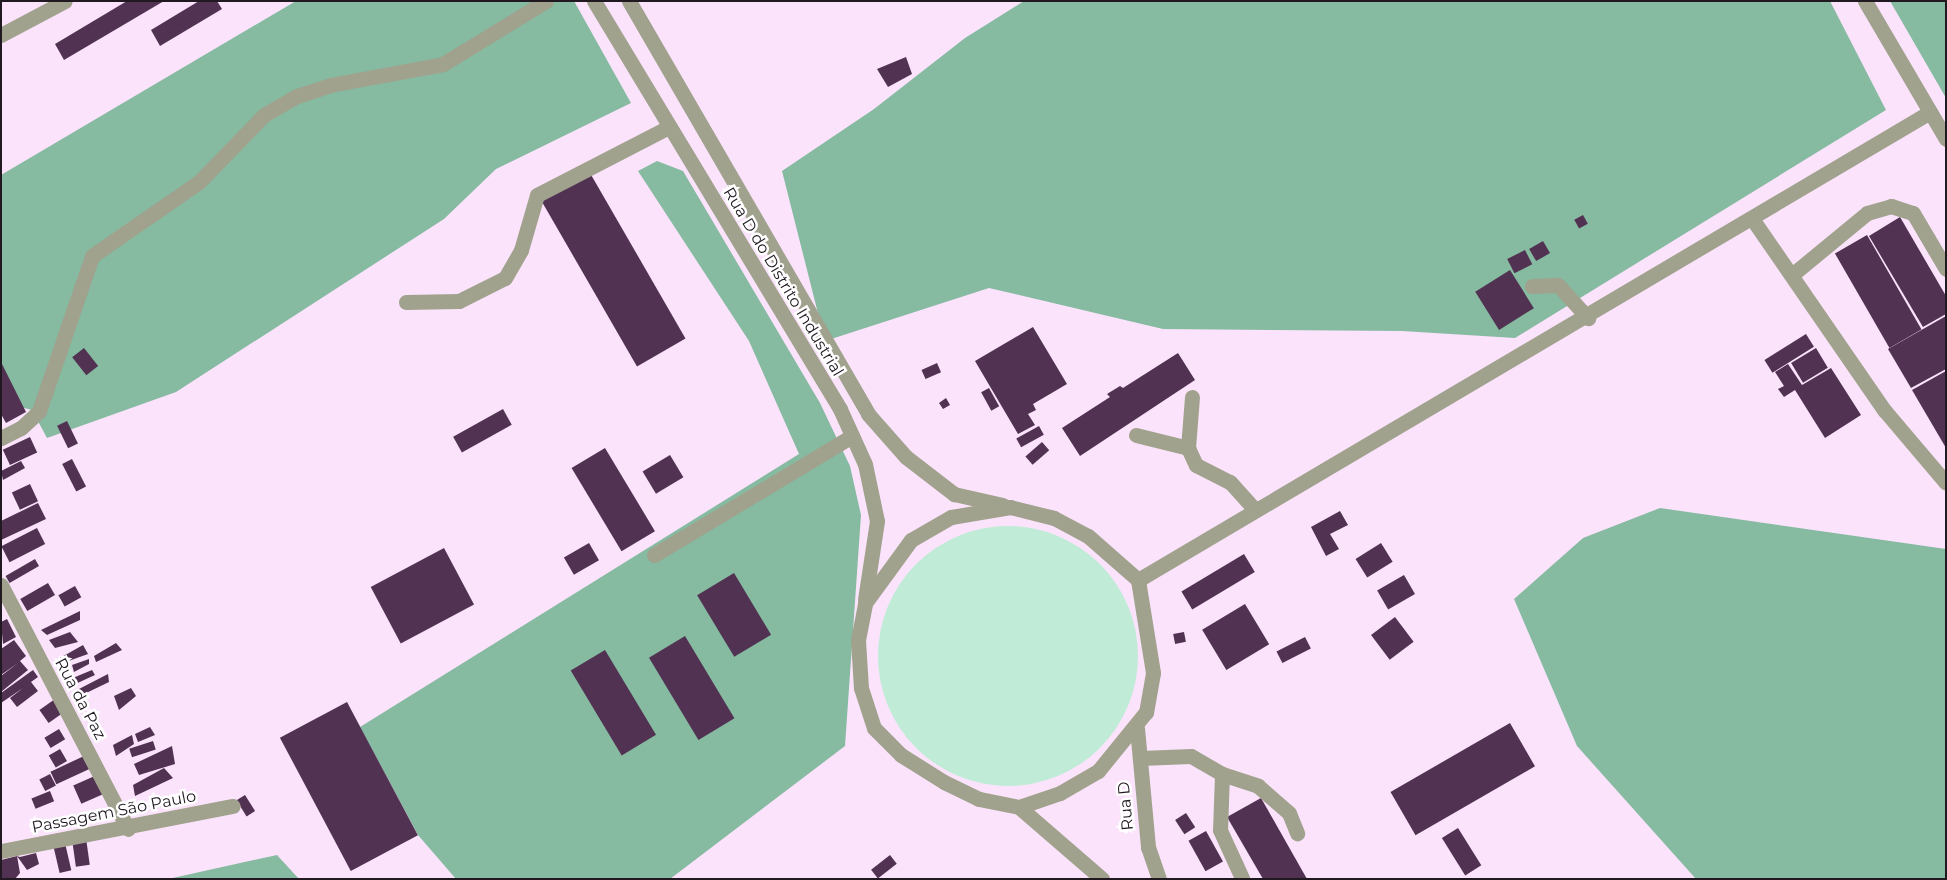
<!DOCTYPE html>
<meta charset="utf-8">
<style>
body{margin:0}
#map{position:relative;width:1947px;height:880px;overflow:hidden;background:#fbe4fb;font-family:Montserrat,sans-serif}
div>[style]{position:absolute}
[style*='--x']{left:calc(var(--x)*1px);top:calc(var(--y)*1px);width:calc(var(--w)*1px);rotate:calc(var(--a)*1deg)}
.green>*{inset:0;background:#c0ebd6}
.round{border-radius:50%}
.forest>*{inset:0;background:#86baa1}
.building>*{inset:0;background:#513252;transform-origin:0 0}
.minor>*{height:15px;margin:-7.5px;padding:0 7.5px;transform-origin:7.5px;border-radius:7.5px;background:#a0a28e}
span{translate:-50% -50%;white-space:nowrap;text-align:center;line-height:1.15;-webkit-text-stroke:5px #fff;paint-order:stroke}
.street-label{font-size:16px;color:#211921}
.frame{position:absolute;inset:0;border:2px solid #211921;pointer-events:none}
</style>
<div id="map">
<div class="green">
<div class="round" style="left:878px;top:526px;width:260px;height:260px"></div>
</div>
<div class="forest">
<div style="clip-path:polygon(296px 1px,574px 1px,631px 103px,496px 169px,444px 219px,176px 392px,47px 438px,32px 410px,1px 402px,1px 175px)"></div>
<div style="clip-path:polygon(1024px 1px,1830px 1px,1886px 110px,1515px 338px,1402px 331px,1163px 329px,989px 288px,825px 341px,782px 171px,874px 109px,965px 38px)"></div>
<div style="clip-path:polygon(1890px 1px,1946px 1px,1946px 98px)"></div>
<div style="clip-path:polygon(657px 161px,683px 171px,820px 403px,850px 466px,861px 515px,845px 746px,670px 879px,456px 879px,418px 835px,360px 727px,799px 454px,749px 341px,638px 171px)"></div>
<div style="clip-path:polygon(1660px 508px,1946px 549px,1946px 879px,1696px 879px,1577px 746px,1514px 599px,1583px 538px)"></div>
<div style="clip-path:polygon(277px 855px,299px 879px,168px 879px)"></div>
</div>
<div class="building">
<div style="clip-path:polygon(127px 1px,164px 1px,64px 60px,55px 44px)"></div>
<div style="clip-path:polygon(199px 1px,217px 1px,222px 9px,160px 46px,151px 30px)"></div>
<div style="clip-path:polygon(906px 57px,912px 74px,888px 87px,877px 69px)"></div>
<div style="left:590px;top:173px;width:191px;height:56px;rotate:60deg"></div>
<div style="left:1583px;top:215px;width:10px;height:10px;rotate:61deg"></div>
<div style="clip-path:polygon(1900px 217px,1946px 296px,1946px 314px,1923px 327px,1869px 236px)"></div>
<div style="left:1867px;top:235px;width:109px;height:37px;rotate:60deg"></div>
<div style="left:1543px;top:241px;width:14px;height:16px;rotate:60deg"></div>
<div style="left:1525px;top:250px;width:16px;height:20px;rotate:63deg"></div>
<div style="left:1510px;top:270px;width:45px;height:41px;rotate:58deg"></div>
<div style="clip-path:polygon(1946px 316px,1946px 369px,1911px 388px,1888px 349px)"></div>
<div style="clip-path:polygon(1033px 327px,1067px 384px,1033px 404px,1036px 410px,1028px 414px,1035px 425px,1018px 434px,975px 361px)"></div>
<div style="left:1806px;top:334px;width:15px;height:49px;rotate:58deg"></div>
<div style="left:84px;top:348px;width:23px;height:15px;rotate:52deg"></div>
<div style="left:1816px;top:348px;width:23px;height:29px;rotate:59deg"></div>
<div style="clip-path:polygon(1178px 353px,1195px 380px,1080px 456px,1062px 428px,1110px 397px,1107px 394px,1120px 386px,1123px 388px)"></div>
<div style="clip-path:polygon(1px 362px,26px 412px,6px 423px,1px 414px)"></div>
<div style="left:937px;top:363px;width:10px;height:17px;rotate:66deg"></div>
<div style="clip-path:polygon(1788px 364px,1802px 385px,1831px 368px,1861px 415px,1825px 438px,1795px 390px,1784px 397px,1778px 389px,1784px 386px,1775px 372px)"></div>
<div style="clip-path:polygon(1946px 371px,1946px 448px,1912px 390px)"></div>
<div style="left:989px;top:388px;width:21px;height:9px;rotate:61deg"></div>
<div style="clip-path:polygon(946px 398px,950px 405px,943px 409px,939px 403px)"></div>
<div style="left:503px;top:409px;width:18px;height:57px;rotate:61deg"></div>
<div style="left:67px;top:421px;width:25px;height:11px;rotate:64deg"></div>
<div style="left:1039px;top:426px;width:10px;height:26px;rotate:61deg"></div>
<div style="left:30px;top:437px;width:17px;height:30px;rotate:65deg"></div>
<div style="left:1042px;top:442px;width:11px;height:22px;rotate:49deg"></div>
<div style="left:605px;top:448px;width:97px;height:39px;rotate:59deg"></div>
<div style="left:670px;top:455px;width:26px;height:32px;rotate:59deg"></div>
<div style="left:72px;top:459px;width:31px;height:11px;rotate:63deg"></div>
<div style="clip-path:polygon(21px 461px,25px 468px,3px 480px,1px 471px)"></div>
<div style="left:30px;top:484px;width:19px;height:20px;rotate:65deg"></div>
<div style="clip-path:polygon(38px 503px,46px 519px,1px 540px,1px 521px)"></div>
<div style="clip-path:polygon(1340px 511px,1348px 525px,1330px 534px,1339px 549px,1326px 556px,1311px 527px)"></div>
<div style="left:37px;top:528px;width:18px;height:40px;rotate:63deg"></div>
<div style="left:589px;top:543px;width:20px;height:29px;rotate:60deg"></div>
<div style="left:1381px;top:543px;width:22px;height:30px;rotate:58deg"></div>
<div style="left:444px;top:548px;width:64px;height:83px;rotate:62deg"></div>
<div style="left:1244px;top:554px;width:21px;height:73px;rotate:59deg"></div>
<div style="left:35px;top:559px;width:8px;height:34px;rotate:60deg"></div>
<div style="left:734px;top:573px;width:72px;height:43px;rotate:59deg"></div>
<div style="left:1404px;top:575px;width:22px;height:31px;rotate:60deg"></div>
<div style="left:48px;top:583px;width:14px;height:32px;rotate:60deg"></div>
<div style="left:75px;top:586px;width:13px;height:19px;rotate:61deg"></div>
<div style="left:1245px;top:604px;width:47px;height:50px;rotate:59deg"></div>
<div style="clip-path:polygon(80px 611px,80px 620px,47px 635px,41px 630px)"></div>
<div style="left:1395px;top:617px;width:31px;height:30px;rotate:53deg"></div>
<div style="clip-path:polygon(7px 619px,16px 637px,3px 644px,1px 622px)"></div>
<div style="clip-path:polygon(70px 632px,78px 642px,55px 648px,49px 640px)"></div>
<div style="left:1184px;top:632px;width:10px;height:11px;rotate:79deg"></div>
<div style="left:685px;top:636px;width:96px;height:42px;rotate:59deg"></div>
<div style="left:1305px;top:637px;width:13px;height:32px;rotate:63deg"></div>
<div style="clip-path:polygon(14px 640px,26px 656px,20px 661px,28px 670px,1px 692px,1px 676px,18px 663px,1px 675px,1px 649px)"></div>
<div style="clip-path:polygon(116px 643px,122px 650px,96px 662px,94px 656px)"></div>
<div style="clip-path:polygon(83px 645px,88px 654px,63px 663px,60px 658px)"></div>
<div style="left:605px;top:650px;width:99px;height:40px;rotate:59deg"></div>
<div style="clip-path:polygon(89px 659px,89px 664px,74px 672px,72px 665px)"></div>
<div style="clip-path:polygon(33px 670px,38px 677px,31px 682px,38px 691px,17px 707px,10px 698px,23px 688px,1px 703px,1px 693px)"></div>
<div style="clip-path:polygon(92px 670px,95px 675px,71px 686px,68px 680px)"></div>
<div style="clip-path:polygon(108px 674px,109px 682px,80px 696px,77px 690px)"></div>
<div style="clip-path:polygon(131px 688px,136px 696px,119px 710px,114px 696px)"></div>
<div style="left:55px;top:699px;width:16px;height:19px;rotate:55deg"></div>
<div style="left:347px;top:702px;width:151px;height:76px;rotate:62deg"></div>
<div style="left:1510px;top:723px;width:50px;height:138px;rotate:60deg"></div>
<div style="clip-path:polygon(150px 727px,155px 735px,138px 742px,135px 734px)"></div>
<div style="left:59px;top:729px;width:12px;height:17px;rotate:59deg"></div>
<div style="clip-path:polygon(132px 735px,134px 744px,116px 756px,113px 745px)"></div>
<div style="left:153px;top:741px;width:9px;height:25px;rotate:72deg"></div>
<div style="clip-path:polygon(172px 746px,175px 764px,139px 775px,134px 764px)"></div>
<div style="left:60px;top:749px;width:14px;height:13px;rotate:60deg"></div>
<div style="left:84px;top:756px;width:14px;height:37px;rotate:65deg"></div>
<div style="clip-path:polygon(164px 768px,173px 778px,135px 796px,133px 785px)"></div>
<div style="left:50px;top:774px;width:13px;height:12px;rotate:63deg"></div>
<div style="left:97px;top:775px;width:20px;height:26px;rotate:66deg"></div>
<div style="left:50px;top:791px;width:11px;height:20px;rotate:68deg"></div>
<div style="left:245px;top:795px;width:19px;height:10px;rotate:58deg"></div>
<div style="clip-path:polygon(1261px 798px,1307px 879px,1263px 879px,1227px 817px)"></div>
<div style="left:1186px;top:813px;width:17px;height:13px;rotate:57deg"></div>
<div style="left:1458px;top:828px;width:44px;height:19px;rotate:58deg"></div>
<div style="left:1206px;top:831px;width:35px;height:20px;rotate:61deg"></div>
<div style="left:86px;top:838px;width:27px;height:14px;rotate:82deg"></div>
<div style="left:65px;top:843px;width:28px;height:12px;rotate:77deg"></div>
<div style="clip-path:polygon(36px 853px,39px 864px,27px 870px,17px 856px,20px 873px,15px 879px,1px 878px,1px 860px,17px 856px,20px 857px)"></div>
<div style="left:890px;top:855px;width:11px;height:24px;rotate:52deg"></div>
</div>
<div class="minor">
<div style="--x:594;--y:1;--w:476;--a:58.9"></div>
<div style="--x:840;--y:409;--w:60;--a:65.6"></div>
<div style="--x:865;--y:464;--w:58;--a:78.1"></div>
<div style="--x:877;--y:521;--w:79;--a:98.7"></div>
<div style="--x:629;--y:1;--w:477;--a:59.9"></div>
<div style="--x:868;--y:414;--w:57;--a:48.5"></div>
<div style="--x:906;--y:457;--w:61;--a:37.6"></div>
<div style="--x:954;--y:494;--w:50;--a:12.7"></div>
<div style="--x:1865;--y:1;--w:160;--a:59.6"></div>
<div style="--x:1;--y:35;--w:72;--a:-28"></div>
<div style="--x:1753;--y:220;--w:232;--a:55.4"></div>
<div style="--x:1885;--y:411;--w:94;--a:49.7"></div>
<div style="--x:1793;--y:274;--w:96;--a:-39.5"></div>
<div style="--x:1867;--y:213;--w:25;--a:-16"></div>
<div style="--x:1891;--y:206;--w:23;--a:18"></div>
<div style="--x:1913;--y:213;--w:65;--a:59.5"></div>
<div style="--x:1532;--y:286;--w:26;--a:-2"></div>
<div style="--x:1558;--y:285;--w:45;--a:47.7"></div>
<div style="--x:406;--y:302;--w:53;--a:-1.1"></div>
<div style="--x:459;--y:301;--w:51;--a:-26.6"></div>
<div style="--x:505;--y:278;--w:32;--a:-60"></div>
<div style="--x:521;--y:250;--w:57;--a:-73.8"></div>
<div style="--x:537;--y:195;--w:148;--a:-27.3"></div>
<div style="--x:1192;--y:397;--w:51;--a:94.5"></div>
<div style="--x:1188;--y:448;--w:19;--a:65"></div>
<div style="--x:1196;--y:465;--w:38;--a:27"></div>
<div style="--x:1230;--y:482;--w:38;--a:48"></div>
<div style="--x:1136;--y:435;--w:54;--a:14"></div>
<div style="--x:1;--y:438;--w:22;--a:-27"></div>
<div style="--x:21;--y:428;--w:25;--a:-43"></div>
<div style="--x:39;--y:411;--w:164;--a:-71.1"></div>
<div style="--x:92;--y:256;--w:130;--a:-34.7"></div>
<div style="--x:199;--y:182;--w:93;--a:-45.9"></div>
<div style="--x:264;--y:115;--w:38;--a:-30"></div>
<div style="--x:297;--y:96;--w:35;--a:-18"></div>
<div style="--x:330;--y:85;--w:115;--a:-10.5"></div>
<div style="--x:443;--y:64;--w:121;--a:-31.5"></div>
<div style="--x:1010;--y:507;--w:45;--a:14"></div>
<div style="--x:1054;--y:518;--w:38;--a:28"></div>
<div style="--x:1088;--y:536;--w:67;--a:41.3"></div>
<div style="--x:1138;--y:580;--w:94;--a:80.8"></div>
<div style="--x:1153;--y:673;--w:40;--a:100"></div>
<div style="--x:1146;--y:712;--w:76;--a:129.1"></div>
<div style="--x:1098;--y:771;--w:44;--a:149.9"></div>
<div style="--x:1060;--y:793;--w:43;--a:161.1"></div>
<div style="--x:1019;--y:807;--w:41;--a:-168.7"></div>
<div style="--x:979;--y:799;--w:39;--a:-154"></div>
<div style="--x:944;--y:782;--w:51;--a:-147.9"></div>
<div style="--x:901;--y:755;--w:38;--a:-135"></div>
<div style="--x:874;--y:728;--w:42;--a:-108"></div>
<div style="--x:861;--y:688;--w:48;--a:-93.6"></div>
<div style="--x:858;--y:640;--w:38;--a:-79"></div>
<div style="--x:865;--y:603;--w:78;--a:-53.9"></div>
<div style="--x:911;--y:540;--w:46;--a:-29.9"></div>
<div style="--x:951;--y:517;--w:60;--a:-9.6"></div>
<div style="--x:654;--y:555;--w:231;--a:-31"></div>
<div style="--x:1138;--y:580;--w:920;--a:-30.58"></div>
<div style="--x:1;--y:585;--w:275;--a:62.5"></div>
<div style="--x:1137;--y:728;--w:120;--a:84.7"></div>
<div style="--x:1148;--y:847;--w:34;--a:71"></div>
<div style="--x:1140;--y:758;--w:51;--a:-2.2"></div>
<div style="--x:1191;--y:756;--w:36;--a:30"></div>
<div style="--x:1222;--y:774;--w:56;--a:92"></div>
<div style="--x:1220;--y:830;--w:53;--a:65.4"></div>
<div style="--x:1222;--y:774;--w:38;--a:18"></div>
<div style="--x:1258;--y:786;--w:41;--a:41.1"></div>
<div style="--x:1289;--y:813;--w:22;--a:68"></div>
<div style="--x:1019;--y:807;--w:110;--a:40.9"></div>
<div style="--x:1;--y:851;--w:236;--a:-11"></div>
</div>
<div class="street-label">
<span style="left:783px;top:282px;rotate:59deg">Rua D do Distrito Industrial</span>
<span style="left:80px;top:699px;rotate:62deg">Rua da Paz</span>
<span style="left:1126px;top:806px;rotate:-95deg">Rua D</span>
<span style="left:114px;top:812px;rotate:-11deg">Passagem São Paulo</span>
</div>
<div class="frame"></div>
</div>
